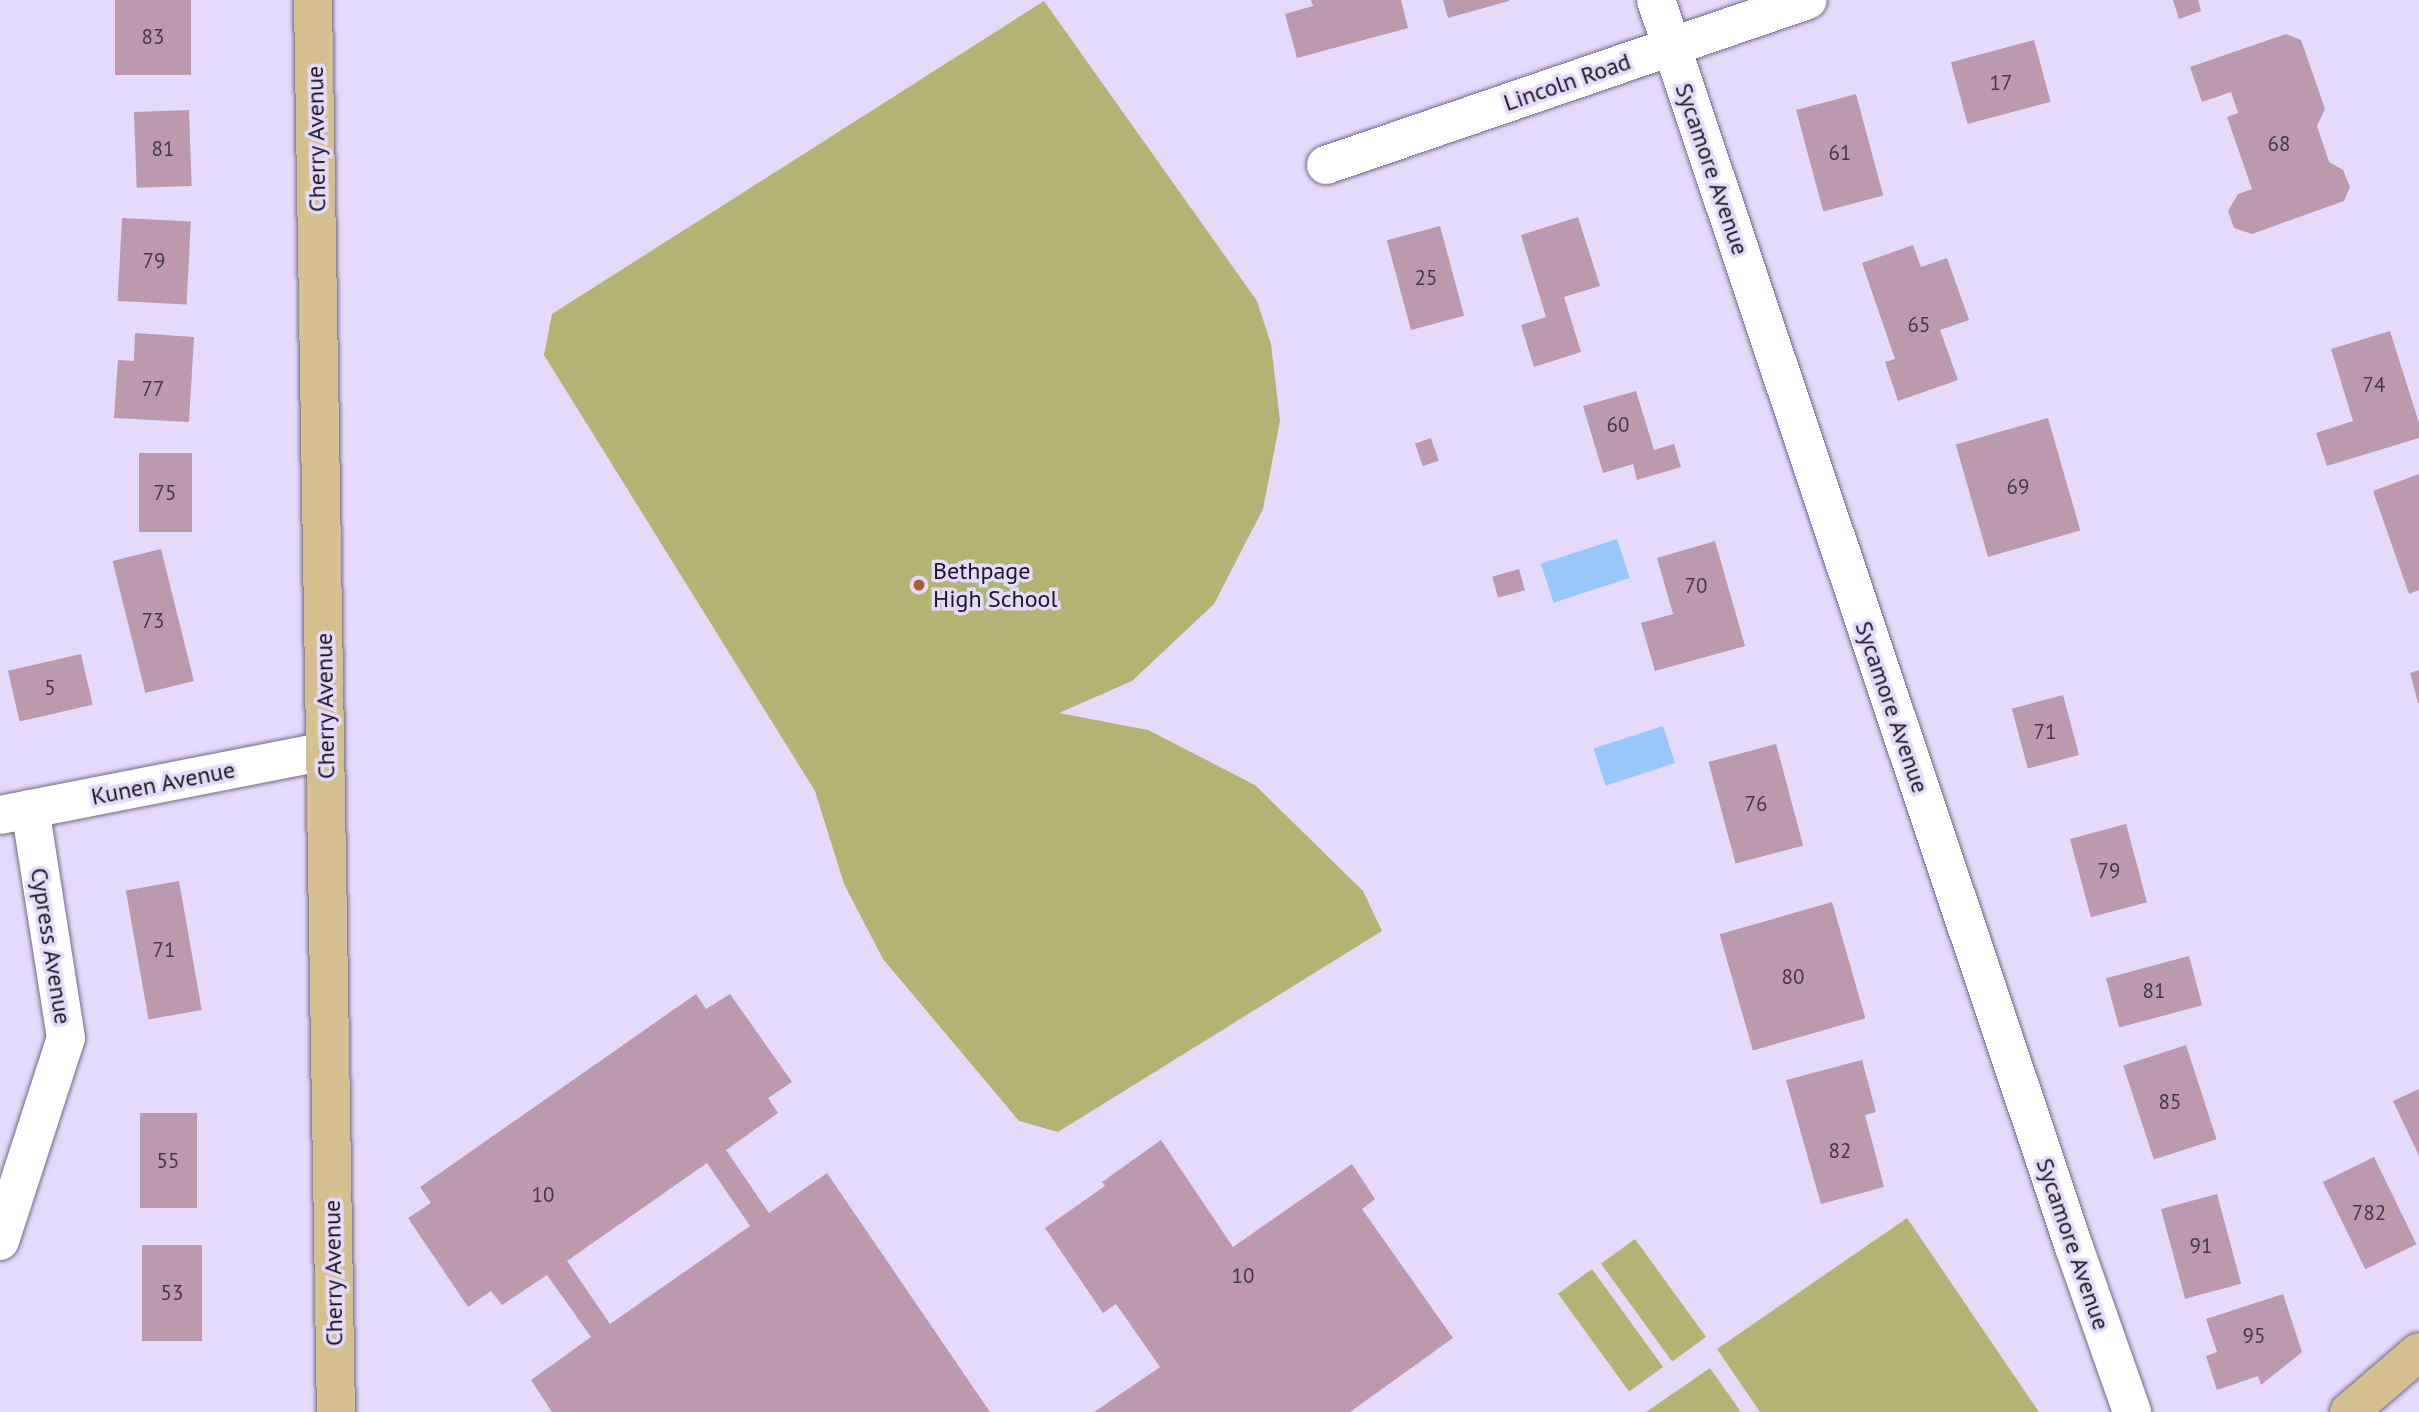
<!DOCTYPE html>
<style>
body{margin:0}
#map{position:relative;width:2419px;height:1412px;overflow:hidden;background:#e6dafb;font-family:"PT Sans",sans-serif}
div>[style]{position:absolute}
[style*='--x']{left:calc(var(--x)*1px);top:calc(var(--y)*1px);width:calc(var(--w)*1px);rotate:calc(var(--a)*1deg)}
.green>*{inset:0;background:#b1b473;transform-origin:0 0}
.water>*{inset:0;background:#97c8f9;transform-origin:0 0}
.building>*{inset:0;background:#bb9aad;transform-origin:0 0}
.roads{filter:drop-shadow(0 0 2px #736885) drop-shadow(0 0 2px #736885)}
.minor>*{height:38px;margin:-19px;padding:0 19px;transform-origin:19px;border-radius:19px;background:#fff}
.major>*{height:38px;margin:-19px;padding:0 19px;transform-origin:19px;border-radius:19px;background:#d4bf8f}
.dots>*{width:19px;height:19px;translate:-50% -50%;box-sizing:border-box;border:4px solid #e6dafb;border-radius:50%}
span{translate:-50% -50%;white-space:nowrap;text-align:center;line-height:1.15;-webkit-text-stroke:7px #e6dafb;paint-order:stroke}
.number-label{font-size:21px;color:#433845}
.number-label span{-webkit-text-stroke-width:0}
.street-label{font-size:24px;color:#1b1722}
.poi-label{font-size:24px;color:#1b1722}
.left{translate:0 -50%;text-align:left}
</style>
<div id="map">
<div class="green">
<div style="clip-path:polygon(1044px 1px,1257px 301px,1271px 344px,1280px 421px,1263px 509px,1214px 604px,1132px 681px,1059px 713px,1148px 730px,1255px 785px,1363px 891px,1382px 931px,1058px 1132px,1019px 1121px,883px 959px,844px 884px,815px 791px,544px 355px,552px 314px)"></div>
<div style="clip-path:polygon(1907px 1218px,2039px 1412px,1760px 1412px,1717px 1349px)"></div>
<div style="left:1635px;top:1239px;width:121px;height:42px;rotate:54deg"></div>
<div style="left:1592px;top:1269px;width:121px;height:42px;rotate:54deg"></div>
<div style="clip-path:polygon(1710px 1368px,1741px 1412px,1646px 1412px)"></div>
</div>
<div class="water">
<div style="left:1617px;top:539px;width:41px;height:80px;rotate:72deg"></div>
<div style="left:1663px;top:726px;width:39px;height:73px;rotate:72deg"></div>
</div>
<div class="building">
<div style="left:115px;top:0;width:76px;height:75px"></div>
<div style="clip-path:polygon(1311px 0,1401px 0,1408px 28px,1297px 58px,1285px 14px,1313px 6px)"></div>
<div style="clip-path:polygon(1443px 0,1509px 0,1509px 1px,1448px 18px)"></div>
<div style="clip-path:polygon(2173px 0,2198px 0,2201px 11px,2179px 19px)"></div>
<div style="clip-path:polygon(2286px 34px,2301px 40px,2325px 109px,2317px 126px,2329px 162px,2343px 170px,2350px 187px,2344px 201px,2252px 234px,2234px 228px,2228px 211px,2238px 194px,2252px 189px,2227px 117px,2238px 113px,2231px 92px,2202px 102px,2190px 67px)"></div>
<div style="left:2034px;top:40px;width:64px;height:86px;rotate:75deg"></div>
<div style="left:1856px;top:94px;width:105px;height:62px;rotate:75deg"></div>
<div style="left:189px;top:110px;width:76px;height:55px;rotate:88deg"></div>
<div style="clip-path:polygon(1578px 217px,1600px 286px,1564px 297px,1581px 352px,1534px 367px,1521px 325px,1546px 317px,1521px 235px)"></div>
<div style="left:122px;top:218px;width:69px;height:83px;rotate:3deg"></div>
<div style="left:1440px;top:226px;width:93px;height:55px;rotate:75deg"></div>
<div style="clip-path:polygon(1913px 245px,1921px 267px,1947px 258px,1969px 320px,1940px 330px,1958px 380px,1898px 401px,1885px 362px,1895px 359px,1862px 263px)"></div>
<div style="clip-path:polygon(2390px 331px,2419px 423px,2419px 438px,2327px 466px,2316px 433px,2353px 421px,2331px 349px)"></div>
<div style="clip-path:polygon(135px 333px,194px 337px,189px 422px,114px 418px,118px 360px,134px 361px)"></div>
<div style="clip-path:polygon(1636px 391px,1654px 450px,1674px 444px,1681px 467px,1637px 480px,1633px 464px,1603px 473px,1583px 406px)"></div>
<div style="left:2048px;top:418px;width:117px;height:96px;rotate:74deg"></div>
<div style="left:1431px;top:438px;width:24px;height:17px;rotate:71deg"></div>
<div style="left:139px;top:453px;width:53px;height:79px"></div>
<div style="clip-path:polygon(2419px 474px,2419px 590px,2409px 594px,2373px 491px)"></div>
<div style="clip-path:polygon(1715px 541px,1745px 646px,1655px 671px,1641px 623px,1673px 614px,1657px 558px)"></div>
<div style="left:161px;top:549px;width:136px;height:50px;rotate:76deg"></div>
<div style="left:1519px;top:569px;width:22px;height:28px;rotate:74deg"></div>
<div style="left:81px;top:654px;width:52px;height:75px;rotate:77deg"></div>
<div style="clip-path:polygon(2419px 670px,2419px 703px,2418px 703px,2410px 673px)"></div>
<div style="left:2063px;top:695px;width:62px;height:53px;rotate:75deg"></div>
<div style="left:1776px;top:744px;width:105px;height:70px;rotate:75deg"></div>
<div style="left:2126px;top:824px;width:81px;height:58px;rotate:75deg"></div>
<div style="left:179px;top:881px;width:131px;height:54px;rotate:80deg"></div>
<div style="left:1832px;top:902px;width:121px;height:117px;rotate:74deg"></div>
<div style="left:2189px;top:956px;width:51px;height:86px;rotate:75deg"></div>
<div style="clip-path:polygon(evenodd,696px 994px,706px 1009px,730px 994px,792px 1082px,768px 1098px,778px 1113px,726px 1150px,769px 1213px,827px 1173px,990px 1412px,552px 1412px,531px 1380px,591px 1337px,547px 1275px,502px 1305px,491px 1291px,468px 1307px,408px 1218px,431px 1203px,420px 1187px,696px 994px,707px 1163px,750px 1226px,610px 1324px,567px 1261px,707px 1163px)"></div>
<div style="left:2186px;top:1045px;width:99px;height:66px;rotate:72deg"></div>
<div style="clip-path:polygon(1862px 1060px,1876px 1112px,1865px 1115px,1884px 1187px,1821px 1204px,1786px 1080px)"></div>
<div style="clip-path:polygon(2419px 1089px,2419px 1156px,2393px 1101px)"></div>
<div style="left:140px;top:1113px;width:57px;height:95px"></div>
<div style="clip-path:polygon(1161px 1140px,1233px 1247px,1352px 1164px,1375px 1199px,1362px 1209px,1453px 1338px,1350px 1412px,1094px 1412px,1160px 1367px,1116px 1304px,1103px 1313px,1045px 1228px,1105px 1186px,1102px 1182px)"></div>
<div style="left:2374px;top:1157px;width:97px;height:57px;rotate:64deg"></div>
<div style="left:2217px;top:1194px;width:93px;height:58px;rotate:75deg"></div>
<div style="left:142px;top:1245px;width:60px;height:96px"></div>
<div style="clip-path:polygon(2283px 1294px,2302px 1352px,2261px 1385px,2258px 1376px,2217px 1390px,2206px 1356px,2217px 1352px,2206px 1319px)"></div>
</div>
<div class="roads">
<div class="minor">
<div style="--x:1656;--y:0;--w:1315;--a:71.47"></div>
<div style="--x:2074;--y:1247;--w:175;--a:70.6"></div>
<div style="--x:1326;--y:165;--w:509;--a:-18.9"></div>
<div style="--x:0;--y:815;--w:331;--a:-11.1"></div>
<div style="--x:0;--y:1241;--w:213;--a:-72"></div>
<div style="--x:66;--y:1038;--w:232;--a:-98.9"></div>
</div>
<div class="major">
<div style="--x:313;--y:0;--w:1412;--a:89.07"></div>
<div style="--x:2349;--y:1412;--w:92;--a:-40.6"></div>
</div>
</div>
<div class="dots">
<div style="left:919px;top:585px;background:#a45f32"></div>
</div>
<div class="number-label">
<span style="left:153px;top:37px">83</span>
<span style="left:2001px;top:83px">17</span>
<span style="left:2279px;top:144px">68</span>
<span style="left:163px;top:149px">81</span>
<span style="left:1840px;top:153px">61</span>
<span style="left:154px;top:261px">79</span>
<span style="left:1426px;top:278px">25</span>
<span style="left:1919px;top:325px">65</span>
<span style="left:2374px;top:385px">74</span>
<span style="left:153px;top:389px">77</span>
<span style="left:1618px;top:425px">60</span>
<span style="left:2018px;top:487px">69</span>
<span style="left:165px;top:493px">75</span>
<span style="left:1696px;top:586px">70</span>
<span style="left:153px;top:621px">73</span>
<span style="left:50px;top:688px">5</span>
<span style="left:2045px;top:732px">71</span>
<span style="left:1756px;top:804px">76</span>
<span style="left:2109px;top:871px">79</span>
<span style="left:164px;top:950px">71</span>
<span style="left:1793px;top:977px">80</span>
<span style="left:2154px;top:991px">81</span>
<span style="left:2170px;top:1102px">85</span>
<span style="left:1840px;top:1151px">82</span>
<span style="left:168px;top:1161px">55</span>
<span style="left:543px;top:1195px">10</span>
<span style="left:2369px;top:1213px">782</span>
<span style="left:2201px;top:1246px">91</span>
<span style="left:1243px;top:1276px">10</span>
<span style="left:172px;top:1293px">53</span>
<span style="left:2254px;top:1336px">95</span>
</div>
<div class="street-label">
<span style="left:1567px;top:82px;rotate:-19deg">Lincoln Road</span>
<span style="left:316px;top:139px;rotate:-91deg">Cherry Avenue</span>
<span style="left:1712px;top:169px;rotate:71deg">Sycamore Avenue</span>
<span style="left:325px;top:706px;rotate:-91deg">Cherry Avenue</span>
<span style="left:1892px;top:707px;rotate:71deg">Sycamore Avenue</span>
<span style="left:163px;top:783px;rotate:-11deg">Kunen Avenue</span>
<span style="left:51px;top:946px;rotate:81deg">Cypress Avenue</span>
<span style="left:2073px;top:1244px;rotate:71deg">Sycamore Avenue</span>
<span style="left:333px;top:1273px;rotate:-91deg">Cherry Avenue</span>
</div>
<div class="poi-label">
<span class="left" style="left:933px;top:585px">Bethpage<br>High School</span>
</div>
</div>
